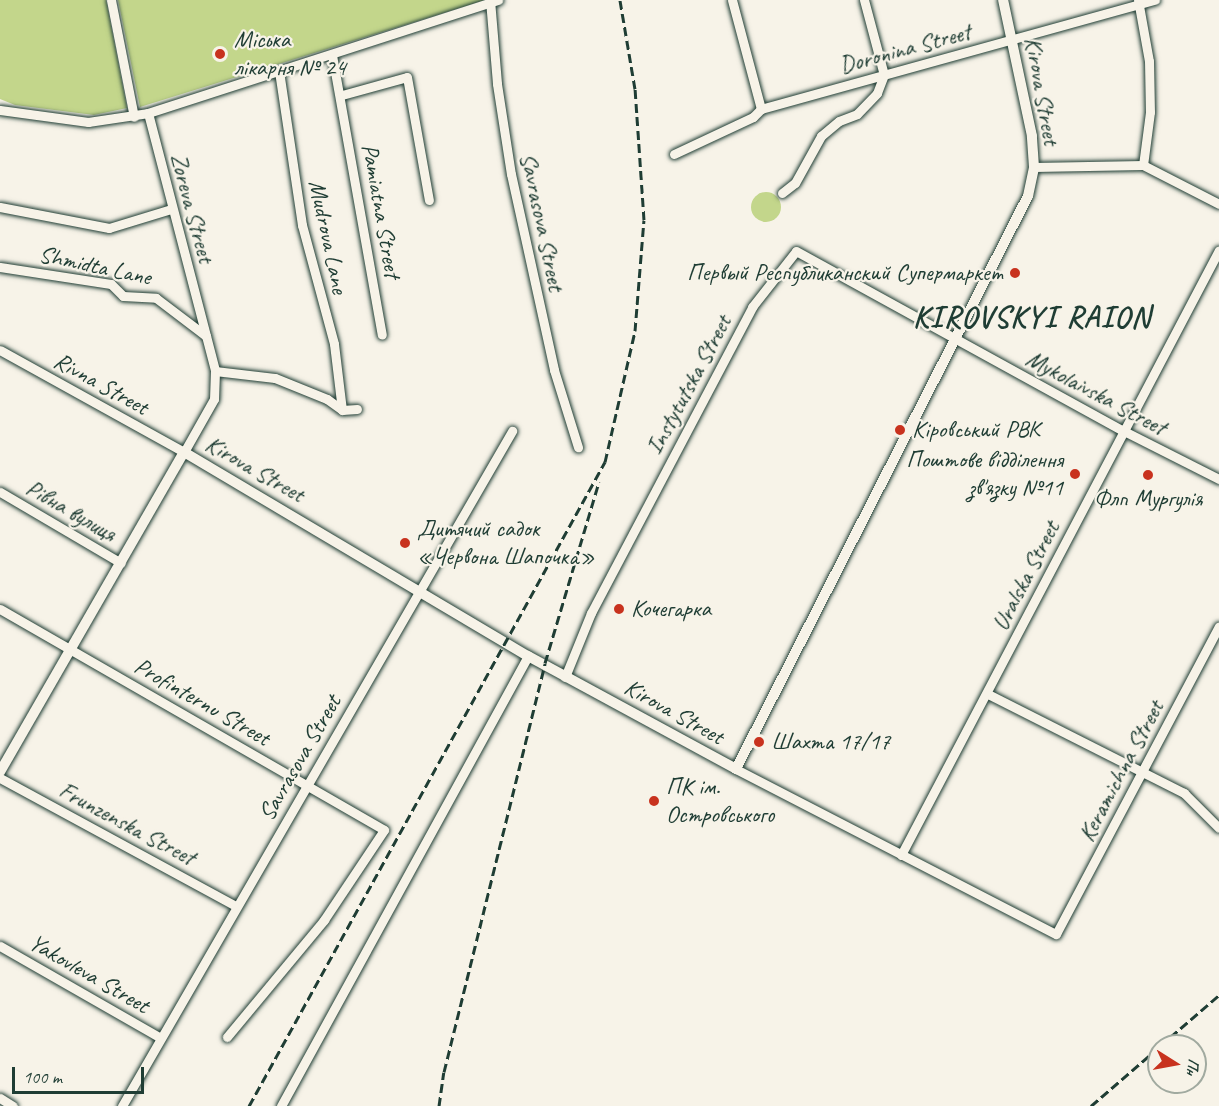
<!DOCTYPE html>
<meta charset="utf-8">
<style>
body{margin:0}
#map{position:relative;width:1219px;height:1106px;overflow:hidden;background:#f7f3e8;font-family:Caveat,sans-serif}
div>[style]{position:absolute}
[style*='--x']{left:calc(var(--x)*1px);top:calc(var(--y)*1px);width:calc(var(--w)*1px);rotate:calc(var(--a)*1deg)}
.green>*{inset:0;background:#c3d68b}
.round{border-radius:50%}
.roads{filter:drop-shadow(0 0 2px #1f3d34) drop-shadow(0 0 2px #1f3d34)}
.minor>*{height:9px;margin:-4.5px;padding:0 4.5px;transform-origin:4.5px;border-radius:4.5px;background:#f7f3e8}
.major>*{height:10px;margin:-5px;padding:0 5px;transform-origin:5px;border-radius:5px;background:#f7f3e8}
.rail>*{height:3px;margin-top:-1.5px;transform-origin:0;background:repeating-linear-gradient(90deg,#1f3d34 0 9px,transparent 0 13.5px)}
.dots>*{width:16px;height:16px;translate:-50% -50%;box-sizing:border-box;border:3px solid #f7f3e8;border-radius:50%}
span{translate:-50% -50%;white-space:nowrap;text-align:center;line-height:1.15;-webkit-text-stroke:4.5px #f7f3e8;paint-order:stroke}
.poi-label{font-size:24px;color:#1f3d34}
.left{translate:0 -50%;text-align:left}
.right{translate:-100% -50%;text-align:right}
.street-label{font-size:24px;color:#1f3d34}
.district-label{font-size:30px;color:#1f3d34;font-weight:700;letter-spacing:1.5px}
.north{position:absolute;left:1147px;top:1034px;width:60px;height:60px;box-sizing:border-box;background:#f7f3e8;border:2px solid #a1aaa0;border-radius:50%;rotate:101deg;font-size:16px;font-weight:700;line-height:24px;text-align:center;color:#1f3d34}
.north::after{content:'';display:block;margin:auto;width:21px;height:27px;background:#c8321e;clip-path:polygon(50% 0,100% 100%,50% 72%,0 100%)}
.scale{position:absolute;left:12px;top:1067px;width:132px;height:27px;box-sizing:border-box;border:3px solid #1f3d34;border-top:0;padding-left:8px;font-size:18px;line-height:21px;white-space:nowrap;color:#1f3d34;-webkit-text-stroke:4px #f7f3e8;paint-order:stroke}
</style>
<div id="map">
<div class="green">
<div style="clip-path:polygon(0 0,106px 0,127px 108px,94px 115px,15px 105px,0 99px)"></div>
<div style="clip-path:polygon(118px 0,485px 0,140px 107px)"></div>
<div class="round" style="left:751px;top:192px;width:30px;height:30px"></div>
</div>
<div class="roads">
<div class="minor">
<div style="--x:111;--y:0;--w:119;--a:78.9"></div>
<div style="--x:490;--y:0;--w:84;--a:85.2"></div>
<div style="--x:497;--y:84;--w:91;--a:81.2"></div>
<div style="--x:511;--y:174;--w:201;--a:77.6"></div>
<div style="--x:554;--y:370;--w:81;--a:72.7"></div>
<div style="--x:732;--y:0;--w:113;--a:75.1"></div>
<div style="--x:1138;--y:0;--w:62;--a:79.8"></div>
<div style="--x:1149;--y:61;--w:51;--a:88.9"></div>
<div style="--x:1150;--y:112;--w:53;--a:97.5"></div>
<div style="--x:1143;--y:165;--w:85;--a:27.2"></div>
<div style="--x:332;--y:55;--w:284;--a:79.9"></div>
<div style="--x:279;--y:71;--w:156;--a:81.5"></div>
<div style="--x:302;--y:225;--w:123;--a:74.9"></div>
<div style="--x:334;--y:344;--w:66;--a:83.1"></div>
<div style="--x:342;--y:95;--w:67;--a:-15.5"></div>
<div style="--x:407;--y:77;--w:125;--a:79.9"></div>
<div style="--x:0;--y:110;--w:89;--a:7.8"></div>
<div style="--x:88;--y:122;--w:61;--a:-8.5"></div>
<div style="--x:148;--y:113;--w:267;--a:75.4"></div>
<div style="--x:215;--y:371;--w:28;--a:92"></div>
<div style="--x:214;--y:399;--w:61;--a:119.5"></div>
<div style="--x:184;--y:452;--w:210;--a:-151"></div>
<div style="--x:148;--y:113;--w:368;--a:-17.9"></div>
<div style="--x:674;--y:154;--w:87;--a:-25.1"></div>
<div style="--x:753;--y:117;--w:11;--a:-45"></div>
<div style="--x:761;--y:109;--w:409;--a:-15.5"></div>
<div style="--x:1034;--y:167;--w:109;--a:-1.1"></div>
<div style="--x:782;--y:193;--w:16;--a:-38"></div>
<div style="--x:795;--y:183;--w:54;--a:-61"></div>
<div style="--x:821;--y:136;--w:23;--a:-40"></div>
<div style="--x:839;--y:121;--w:19;--a:-21"></div>
<div style="--x:857;--y:114;--w:29;--a:-46"></div>
<div style="--x:877;--y:93;--w:19;--a:-69"></div>
<div style="--x:884;--y:75;--w:78;--a:-104.9"></div>
<div style="--x:0;--y:207;--w:111;--a:10.9"></div>
<div style="--x:109;--y:228;--w:65;--a:-17"></div>
<div style="--x:0;--y:267;--w:112;--a:8.7"></div>
<div style="--x:111;--y:284;--w:17;--a:45"></div>
<div style="--x:123;--y:296;--w:33;--a:3"></div>
<div style="--x:156;--y:298;--w:63;--a:37.2"></div>
<div style="--x:215;--y:371;--w:60;--a:6.7"></div>
<div style="--x:275;--y:378;--w:56;--a:22"></div>
<div style="--x:327;--y:399;--w:19;--a:36"></div>
<div style="--x:342;--y:410;--w:15;--a:-4"></div>
<div style="--x:0;--y:492;--w:140;--a:30.4"></div>
<div style="--x:0;--y:609;--w:443;--a:29.9"></div>
<div style="--x:384;--y:830;--w:108;--a:123.7"></div>
<div style="--x:324;--y:920;--w:152;--a:129.7"></div>
<div style="--x:565;--y:677;--w:69;--a:-67.9"></div>
<div style="--x:591;--y:613;--w:346;--a:-62.2"></div>
<div style="--x:752;--y:307;--w:71;--a:-51.8"></div>
<div style="--x:796;--y:251;--w:372;--a:28.8"></div>
<div style="--x:1122;--y:430;--w:109;--a:26.8"></div>
<div style="--x:988;--y:694;--w:220;--a:26.8"></div>
<div style="--x:1184;--y:793;--w:49;--a:45"></div>
<div style="--x:736;--y:769;--w:360;--a:27.3"></div>
<div style="--x:1056;--y:934;--w:348;--a:-62.1"></div>
<div style="--x:0;--y:778;--w:268;--a:28.5"></div>
<div style="--x:901;--y:855;--w:683;--a:-62.27"></div>
<div style="--x:0;--y:946;--w:183;--a:29.8"></div>
<div style="--x:0;--y:1098;--w:15;--a:32"></div>
<div style="--x:122;--y:1106;--w:780;--a:-59.98"></div>
<div style="--x:281;--y:1106;--w:513;--a:-61.24"></div>
</div>
<div class="major">
<div style="--x:0;--y:772;--w:369;--a:-60.1"></div>
<div style="--x:184;--y:452;--w:400;--a:30.7"></div>
<div style="--x:528;--y:656;--w:237;--a:28.5"></div>
<div style="--x:736;--y:769;--w:643;--a:-63"></div>
<div style="--x:1028;--y:196;--w:30;--a:-78"></div>
<div style="--x:1034;--y:167;--w:31;--a:-94"></div>
<div style="--x:1032;--y:136;--w:139;--a:-102"></div>
</div>
</div>
<div class="rail">
<div style="--x:1160;--y:1046;--w:78;--a:-40.8"></div>
<div style="--x:249;--y:1106;--w:736;--a:-61.07"></div>
<div style="--x:605;--y:462;--w:134;--a:-77.1"></div>
<div style="--x:635;--y:331;--w:111;--a:-85.4"></div>
<div style="--x:644;--y:220;--w:131;--a:-93.9"></div>
<div style="--x:635;--y:89;--w:90;--a:-99.6"></div>
<div style="--x:439;--y:1106;--w:34;--a:-82"></div>
<div style="--x:444;--y:1072;--w:421;--a:-76.1"></div>
<div style="--x:545;--y:663;--w:189;--a:-73.4"></div>
<div style="--x:1091;--y:1106;--w:90;--a:-40.9"></div>
</div>
<div class="dots">
<div style="left:220px;top:54px;background:#c8321e"></div>
<div style="left:1015px;top:273px;background:#c8321e"></div>
<div style="left:900px;top:430px;background:#c8321e"></div>
<div style="left:1075px;top:474px;background:#c8321e"></div>
<div style="left:1148px;top:475px;background:#c8321e"></div>
<div style="left:405px;top:543px;background:#c8321e"></div>
<div style="left:619px;top:609px;background:#c8321e"></div>
<div style="left:759px;top:742px;background:#c8321e"></div>
<div style="left:654px;top:801px;background:#c8321e"></div>
</div>
<div class="poi-label">
<span class="left" style="left:234px;top:54px">Міська<br>лікарня № 24</span>
<span class="right" style="left:1003px;top:273px">Первый Республиканский Супермаркет</span>
<span class="left" style="left:912px;top:430px">Кіровський РВК</span>
<span class="right" style="left:1063px;top:474px">Поштове відділення<br>зв'язку №11</span>
<span style="left:1148px;top:499px">Флп Мургулія</span>
<span class="left" style="left:417px;top:543px">Дитячий садок<br>«Червона Шапочка»</span>
<span class="left" style="left:631px;top:609px">Кочегарка</span>
<span class="left" style="left:771px;top:742px">Шахта 17/17</span>
<span class="left" style="left:666px;top:801px">ПК ім.<br>Островського</span>
</div>
<div class="street-label">
<span style="left:905px;top:49px;rotate:-15deg">Doronina Street</span>
<span style="left:1042px;top:91px;rotate:80deg">Kirova Street</span>
<span style="left:192px;top:208px;rotate:75deg">Zoreva Street</span>
<span style="left:381px;top:211px;rotate:80deg">Pamiatna Street</span>
<span style="left:542px;top:222px;rotate:78deg">Savrasova Street</span>
<span style="left:328px;top:237px;rotate:78deg">Mudrova Lane</span>
<span style="left:95px;top:266px;rotate:12deg">Shmidta Lane</span>
<span style="left:101px;top:384px;rotate:29deg">Rivna Street</span>
<span style="left:689px;top:385px;rotate:-62deg">Instytutska Street</span>
<span style="left:1096px;top:393px;rotate:28deg">Mykolaivska Street</span>
<span style="left:255px;top:469px;rotate:30deg">Kirova Street</span>
<span style="left:71px;top:511px;rotate:30deg">Рівна вулиця</span>
<span style="left:1026px;top:576px;rotate:-63deg">Uralska Street</span>
<span style="left:202px;top:702px;rotate:30deg">Profinternu Street</span>
<span style="left:674px;top:712px;rotate:29deg">Kirova Street</span>
<span style="left:300px;top:758px;rotate:-60deg">Savrasova Street</span>
<span style="left:1121px;top:771px;rotate:-62deg">Keramichna Street</span>
<span style="left:127px;top:824px;rotate:28deg">Frunzenska Street</span>
<span style="left:89px;top:974px;rotate:30deg">Yakovleva Street</span>
</div>
<div class="district-label">
<span style="left:1032px;top:317px">KIROVSKYI RAION</span>
</div>
<div class="north">Пн</div>
<div class="scale">100 m</div>
</div>
